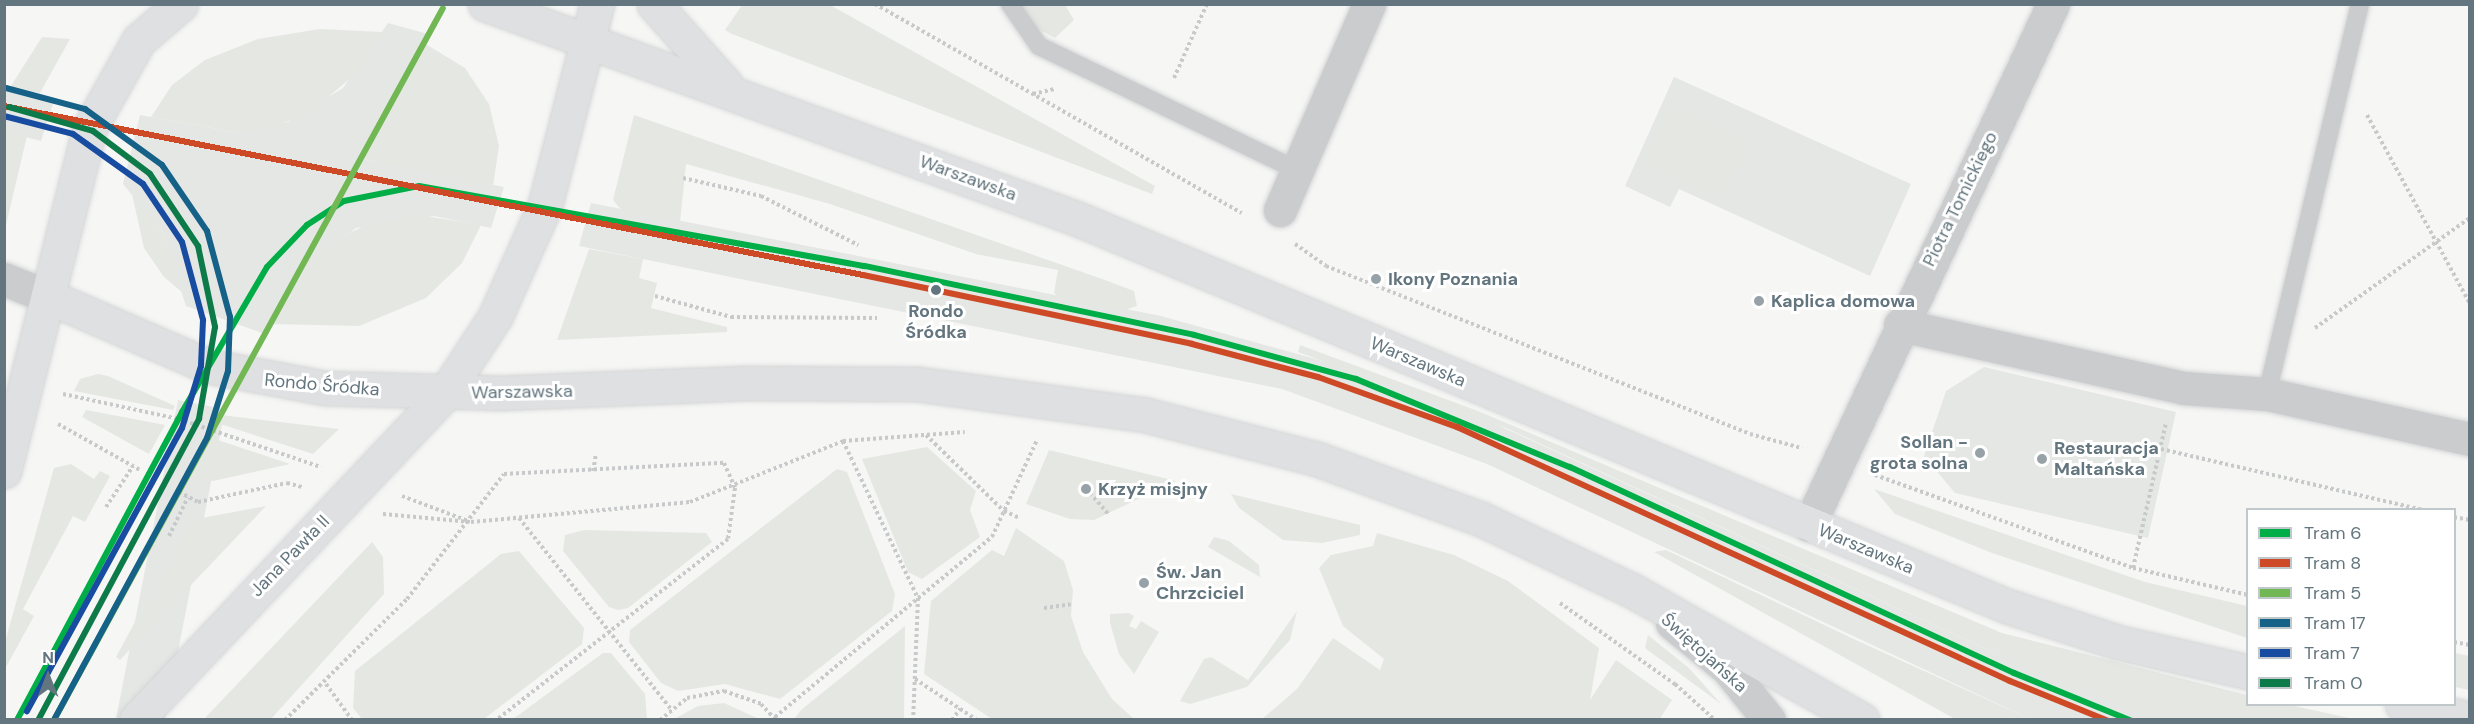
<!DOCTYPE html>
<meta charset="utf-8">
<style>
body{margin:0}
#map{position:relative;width:2474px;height:724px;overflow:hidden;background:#f6f6f5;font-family:"DM Sans",sans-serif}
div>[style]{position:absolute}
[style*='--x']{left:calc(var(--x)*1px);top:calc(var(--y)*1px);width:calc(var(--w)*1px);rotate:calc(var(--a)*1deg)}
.built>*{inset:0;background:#e5e7e5;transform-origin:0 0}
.green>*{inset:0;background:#e5e8e2;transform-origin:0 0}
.path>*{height:4px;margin-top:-2px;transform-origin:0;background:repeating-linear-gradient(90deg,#c8c9ca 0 3px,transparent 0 6px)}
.roads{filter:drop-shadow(0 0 2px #d3d4d5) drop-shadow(0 0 2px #d3d4d5)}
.service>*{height:18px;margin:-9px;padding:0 9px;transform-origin:9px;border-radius:9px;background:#cbcccd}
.minor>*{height:33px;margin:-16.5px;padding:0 16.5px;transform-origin:16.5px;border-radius:16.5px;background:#cbcccd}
.tertiary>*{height:33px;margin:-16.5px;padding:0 16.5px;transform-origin:16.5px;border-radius:16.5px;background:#cbcccd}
.secondary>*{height:33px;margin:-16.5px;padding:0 16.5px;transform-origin:16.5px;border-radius:16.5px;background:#dfe0e1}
.tram-1>*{height:6px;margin:-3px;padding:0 3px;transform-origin:3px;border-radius:3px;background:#00ad46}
.tram-2>*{height:6px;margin:-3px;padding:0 3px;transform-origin:3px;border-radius:3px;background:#ce4a27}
.tram-3>*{height:6px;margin:-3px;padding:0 3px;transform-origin:3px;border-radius:3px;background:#71b855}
.tram-4>*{height:6px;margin:-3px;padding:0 3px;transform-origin:3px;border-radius:3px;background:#166187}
.tram-5>*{height:6px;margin:-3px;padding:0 3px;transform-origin:3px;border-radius:3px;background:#174ca1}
.tram-6>*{height:6px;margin:-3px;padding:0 3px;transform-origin:3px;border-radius:3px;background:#0d7b49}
.dots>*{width:16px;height:16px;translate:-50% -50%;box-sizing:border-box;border:3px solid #fff;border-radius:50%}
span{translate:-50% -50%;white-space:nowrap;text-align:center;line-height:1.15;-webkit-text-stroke:6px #fff;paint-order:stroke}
.street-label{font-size:18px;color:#63757e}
.poi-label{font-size:18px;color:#63757e;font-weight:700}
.left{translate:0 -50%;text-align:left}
.right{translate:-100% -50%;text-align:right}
.stop-label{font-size:18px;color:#63757e;font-weight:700}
.frame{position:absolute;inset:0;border:6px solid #63757e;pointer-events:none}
.legend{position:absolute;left:2246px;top:508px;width:210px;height:198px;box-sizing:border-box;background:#fff;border:2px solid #c1c8cb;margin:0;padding:8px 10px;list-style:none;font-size:18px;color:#63757e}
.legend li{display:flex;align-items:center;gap:12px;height:30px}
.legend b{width:30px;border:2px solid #c1c8cb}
.north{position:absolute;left:18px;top:646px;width:60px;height:60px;-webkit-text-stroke:4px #fff;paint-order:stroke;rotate:0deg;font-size:16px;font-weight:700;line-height:24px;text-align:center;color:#63757e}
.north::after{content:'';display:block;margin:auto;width:21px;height:27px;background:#63757e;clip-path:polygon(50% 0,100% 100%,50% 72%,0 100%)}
</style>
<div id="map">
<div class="built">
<div style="clip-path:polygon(388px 23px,428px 34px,362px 159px,504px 187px,491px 228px,434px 216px,356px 228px,303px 269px,265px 334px,186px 306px,163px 233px,123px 184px,140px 115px,234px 132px,287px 122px,343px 88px)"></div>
<div style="clip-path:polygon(1674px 77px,1911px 184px,1870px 276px,1679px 189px,1670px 207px,1625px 186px)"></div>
<div style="clip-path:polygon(4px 88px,55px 98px,41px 141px,5px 132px)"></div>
<div style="clip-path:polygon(591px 203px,1161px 316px,1337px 365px,1476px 415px,1986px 649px,2160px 719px,2030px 719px,1487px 464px,1282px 389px,579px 246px)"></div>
<div style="clip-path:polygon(1984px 367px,2176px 412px,2148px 538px,1955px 493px,1924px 456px,1946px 391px)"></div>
<div style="left:178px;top:400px;width:48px;height:364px;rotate:11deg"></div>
</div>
<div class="green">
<div style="clip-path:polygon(742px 5px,830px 5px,1155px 186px,1152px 194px,732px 34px,725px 30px)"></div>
<div style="clip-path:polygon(1021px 5px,1065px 5px,1074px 20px,1055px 38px,1033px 26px)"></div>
<div style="clip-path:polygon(320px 29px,382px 32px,358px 72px,310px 112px,273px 127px,234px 132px,151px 117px,172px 85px,205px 60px,258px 39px)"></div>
<div style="clip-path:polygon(42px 37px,70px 39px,40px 93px,9px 89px)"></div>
<div style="clip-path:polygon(424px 43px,465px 68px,489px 104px,499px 146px,493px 186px,362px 159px)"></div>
<div style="left:1671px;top:105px;width:86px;height:64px;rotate:23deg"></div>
<div style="clip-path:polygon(634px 115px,1105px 280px,1134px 291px,1137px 306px,1121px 311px,1063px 300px,1054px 293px,1058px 270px,976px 254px,830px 204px,686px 164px,680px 223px,623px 212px,613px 200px)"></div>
<div style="clip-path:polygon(4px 132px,27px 136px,6px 225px,4px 224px)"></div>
<div style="clip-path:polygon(132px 194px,163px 233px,183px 293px,164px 277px,144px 248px)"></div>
<div style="clip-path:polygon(419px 215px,481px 225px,462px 263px,426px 298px,359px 326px,270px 324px,303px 269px,335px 240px,366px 225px)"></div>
<div style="clip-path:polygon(589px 249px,643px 259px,639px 278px,657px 283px,651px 308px,727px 327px,727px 332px,557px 340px)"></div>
<div style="clip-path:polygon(1300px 345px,1478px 411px,2002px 633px,2247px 695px,2248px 704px,2290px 705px,2354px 719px,2160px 720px,2140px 713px,1986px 649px,1506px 428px,1298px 352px)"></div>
<div style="clip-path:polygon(98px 374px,108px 376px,175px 406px,173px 410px,74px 391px,80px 379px)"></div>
<div style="clip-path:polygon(86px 410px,165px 425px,149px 454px,82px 417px)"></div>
<div style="clip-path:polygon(221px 415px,339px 429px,313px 454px,217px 423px)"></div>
<div style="clip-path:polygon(209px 437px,290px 464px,213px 481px,197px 479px,188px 476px)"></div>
<div style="clip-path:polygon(927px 447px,976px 491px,970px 510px,980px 537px,922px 579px,908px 572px,862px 459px)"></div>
<div style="clip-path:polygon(1049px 450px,1176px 481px,1094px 520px,1070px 519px,1026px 504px)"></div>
<div style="clip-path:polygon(71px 464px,94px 479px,100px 471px,110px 476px,85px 522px,73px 516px,23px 609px,34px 616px,5px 669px,5px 642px,54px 468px)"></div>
<div style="clip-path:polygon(837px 469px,847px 472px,895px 594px,892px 611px,780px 699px,725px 684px,678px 691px,661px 683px,629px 642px,630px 630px)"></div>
<div style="clip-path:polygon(1874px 489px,2145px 582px,2247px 606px,2247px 638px,1992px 553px,1895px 514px)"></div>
<div style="clip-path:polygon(1231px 494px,1360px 525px,1360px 535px,1322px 543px,1283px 540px,1239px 508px)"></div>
<div style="clip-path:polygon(266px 506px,120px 660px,116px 657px,150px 594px,155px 597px,191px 520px)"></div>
<div style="clip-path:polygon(1016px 528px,1064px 561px,1073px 590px,1071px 616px,1083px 652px,1112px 699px,1134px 719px,992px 719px,924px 674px,931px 601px,992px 550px,1004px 556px)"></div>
<div style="clip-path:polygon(584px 530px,706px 533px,712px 542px,628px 608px,618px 610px,609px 607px,563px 551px,565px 535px)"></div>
<div style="clip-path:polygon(1377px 533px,1454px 555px,1508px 581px,1599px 648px,1590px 700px,1616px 660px,1672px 700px,1659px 720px,1262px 719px,1297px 689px,1333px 638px,1380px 670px,1384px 659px,1343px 626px,1319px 568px,1331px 555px,1373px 546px)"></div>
<div style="clip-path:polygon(1214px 537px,1229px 541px,1259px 565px,1260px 577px,1208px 547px)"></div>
<div style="clip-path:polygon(372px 542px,383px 557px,384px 594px,271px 719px,204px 719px)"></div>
<div style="clip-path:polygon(1666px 550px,1856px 640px,2030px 719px,1955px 719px,1654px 552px)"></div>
<div style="clip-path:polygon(519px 551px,584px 628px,582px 644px,484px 719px,362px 719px,353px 708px,355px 671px,501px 554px)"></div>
<div style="clip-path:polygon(1297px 611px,1290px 640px,1247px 687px,1190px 704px,1180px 701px,1204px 659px,1211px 657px,1248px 680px)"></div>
<div style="clip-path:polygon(1129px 613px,1134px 616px,1129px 626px,1136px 629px,1141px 621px,1159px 632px,1134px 674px,1119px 654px,1110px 623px,1110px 614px)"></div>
<div style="clip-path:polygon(905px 626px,904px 719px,794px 719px,801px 710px)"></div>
<div style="clip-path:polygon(1648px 635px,1689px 668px,1721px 704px,1645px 648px)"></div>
<div style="clip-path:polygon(603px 653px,611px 653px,645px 694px,647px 719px,513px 719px)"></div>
<div style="clip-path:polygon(2455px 653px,2469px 656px,2469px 690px,2455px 687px)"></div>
<div style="clip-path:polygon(724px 703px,759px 719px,674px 719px,698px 706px)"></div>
</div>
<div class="path">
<div style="--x:875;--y:4;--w:422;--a:29.7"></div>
<div style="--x:1174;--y:78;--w:81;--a:-66"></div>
<div style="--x:1033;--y:94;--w:22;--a:-13"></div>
<div style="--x:2367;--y:115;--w:215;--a:61.4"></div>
<div style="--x:683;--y:178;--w:80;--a:13"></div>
<div style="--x:761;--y:196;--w:109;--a:26.8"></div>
<div style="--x:1295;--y:244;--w:38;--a:35"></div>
<div style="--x:1326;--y:266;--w:456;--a:21.6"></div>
<div style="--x:1750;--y:434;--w:54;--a:15.1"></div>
<div style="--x:655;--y:296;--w:79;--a:15.4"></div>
<div style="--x:731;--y:317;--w:146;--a:0.4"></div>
<div style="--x:2315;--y:328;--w:190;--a:-35.4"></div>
<div style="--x:63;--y:394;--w:119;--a:12.2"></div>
<div style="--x:179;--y:419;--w:150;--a:18.7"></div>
<div style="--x:58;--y:424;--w:94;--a:29.3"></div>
<div style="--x:926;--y:435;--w:109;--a:44.3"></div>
<div style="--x:1004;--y:511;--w:17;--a:24"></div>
<div style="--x:843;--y:441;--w:174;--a:64.5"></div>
<div style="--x:918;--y:598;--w:122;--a:92.3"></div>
<div style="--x:2161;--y:449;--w:270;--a:13.1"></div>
<div style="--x:593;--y:471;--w:17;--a:-80"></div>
<div style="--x:1875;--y:475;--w:274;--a:19.8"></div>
<div style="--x:2133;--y:568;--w:118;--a:13.2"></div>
<div style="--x:179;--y:492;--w:21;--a:28"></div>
<div style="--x:198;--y:502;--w:91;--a:-12.1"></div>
<div style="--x:287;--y:483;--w:16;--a:15"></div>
<div style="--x:1090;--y:493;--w:28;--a:49"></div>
<div style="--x:402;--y:496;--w:71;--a:20.7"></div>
<div style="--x:106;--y:507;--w:49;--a:-56.6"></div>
<div style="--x:383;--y:514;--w:88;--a:5.2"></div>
<div style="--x:471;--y:522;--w:220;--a:-5.2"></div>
<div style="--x:690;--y:502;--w:165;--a:-21.7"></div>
<div style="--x:843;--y:441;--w:122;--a:-4.2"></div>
<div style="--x:2454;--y:517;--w:16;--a:11"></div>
<div style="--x:519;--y:518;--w:243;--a:51.5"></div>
<div style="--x:169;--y:536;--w:43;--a:-64"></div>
<div style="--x:2133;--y:568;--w:149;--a:-77.2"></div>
<div style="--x:1560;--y:603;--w:141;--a:35.2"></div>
<div style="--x:1675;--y:684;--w:54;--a:42"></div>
<div style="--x:1044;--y:608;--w:27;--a:-8"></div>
<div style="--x:2454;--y:642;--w:16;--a:11"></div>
<div style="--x:915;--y:679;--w:74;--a:33.5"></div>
<div style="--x:326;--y:684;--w:44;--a:54.2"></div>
<div style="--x:775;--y:717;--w:282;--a:-39.7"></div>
<div style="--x:992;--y:537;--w:107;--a:-65.1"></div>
<div style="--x:285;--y:720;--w:172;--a:-44.8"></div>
<div style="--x:407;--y:599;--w:158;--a:-52.2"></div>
<div style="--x:504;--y:474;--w:220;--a:-2.9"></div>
<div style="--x:724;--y:463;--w:27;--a:66"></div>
<div style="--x:735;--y:488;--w:51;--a:97.8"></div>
<div style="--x:728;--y:539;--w:294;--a:142"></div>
<div style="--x:660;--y:720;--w:35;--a:-39"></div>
<div style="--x:687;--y:698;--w:38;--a:-11"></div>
<div style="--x:724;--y:691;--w:39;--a:19"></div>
<div style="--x:761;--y:704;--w:22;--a:47"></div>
<div style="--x:952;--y:720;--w:14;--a:-54"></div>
</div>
<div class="roads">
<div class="service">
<div style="--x:1010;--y:4;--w:51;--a:55.4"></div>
<div style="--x:1039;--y:46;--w:286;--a:25.7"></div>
<div style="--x:2267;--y:394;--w:401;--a:-76.6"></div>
</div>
<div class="minor">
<div style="--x:1280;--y:210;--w:224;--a:-66.6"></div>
<div style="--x:1900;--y:325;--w:291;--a:12.5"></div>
<div style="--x:2184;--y:388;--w:83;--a:4.1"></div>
<div style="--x:2267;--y:394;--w:208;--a:12.5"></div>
<div style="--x:1809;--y:525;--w:575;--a:-64.9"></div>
<div style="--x:1672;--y:623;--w:71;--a:39.3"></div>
<div style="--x:1727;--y:668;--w:67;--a:51.1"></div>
</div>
<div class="tertiary">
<div style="--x:4;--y:279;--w:48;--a:21.8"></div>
</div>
<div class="secondary">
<div style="--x:485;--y:4;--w:631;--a:19.93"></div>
<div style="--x:1078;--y:219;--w:1006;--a:22.62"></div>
<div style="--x:2007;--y:606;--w:116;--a:18.1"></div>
<div style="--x:2117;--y:642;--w:134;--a:12.9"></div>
<div style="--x:654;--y:4;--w:108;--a:48.4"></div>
<div style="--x:49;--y:297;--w:173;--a:23.5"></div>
<div style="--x:208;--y:366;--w:118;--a:10.7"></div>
<div style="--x:324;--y:388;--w:174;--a:1.6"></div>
<div style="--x:498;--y:393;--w:249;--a:-2.3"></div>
<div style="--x:747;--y:383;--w:171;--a:0.3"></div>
<div style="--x:918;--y:384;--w:230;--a:7.7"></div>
<div style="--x:1146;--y:415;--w:177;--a:14.4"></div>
<div style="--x:1317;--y:459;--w:175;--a:20.1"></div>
<div style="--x:1481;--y:519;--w:168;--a:25.3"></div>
<div style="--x:1633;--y:591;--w:263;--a:29.4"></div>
<div style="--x:4;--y:471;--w:352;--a:-76"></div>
<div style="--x:89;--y:129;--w:102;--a:-60.7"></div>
<div style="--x:139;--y:40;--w:55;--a:-40.6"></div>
<div style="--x:2402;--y:704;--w:70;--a:12.4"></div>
<div style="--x:136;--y:720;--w:450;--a:-46.6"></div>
<div style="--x:445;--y:393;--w:91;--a:-56.7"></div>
<div style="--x:495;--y:317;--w:123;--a:-65.9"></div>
<div style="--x:545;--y:205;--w:208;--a:-75.5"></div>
</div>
</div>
<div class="tram-1">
<div style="--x:17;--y:720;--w:349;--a:-61.8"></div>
<div style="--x:182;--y:412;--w:168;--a:-59.6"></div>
<div style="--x:267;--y:267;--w:58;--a:-46.4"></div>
<div style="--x:307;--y:225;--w:44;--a:-33"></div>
<div style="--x:344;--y:201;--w:76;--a:-11.3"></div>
<div style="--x:419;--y:186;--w:453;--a:10.2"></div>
<div style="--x:865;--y:266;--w:336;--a:11.8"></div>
<div style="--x:1194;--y:335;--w:168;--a:15.2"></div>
<div style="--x:1356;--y:379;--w:231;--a:22.4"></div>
<div style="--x:1570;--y:467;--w:489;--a:24.9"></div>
<div style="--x:2014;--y:673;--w:125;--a:22.1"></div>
</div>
<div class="tram-2">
<div style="--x:4;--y:106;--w:875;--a:11.13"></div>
<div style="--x:863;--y:275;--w:336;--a:11.8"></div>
<div style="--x:1192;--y:344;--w:130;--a:14.7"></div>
<div style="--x:1318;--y:377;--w:148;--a:19.8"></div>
<div style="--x:1457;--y:427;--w:609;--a:24.67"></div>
<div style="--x:2010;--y:681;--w:104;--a:22.1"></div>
</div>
<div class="tram-3">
<div style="--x:54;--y:720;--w:811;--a:-61.35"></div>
</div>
<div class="tram-4">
<div style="--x:6;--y:88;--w:82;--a:14.9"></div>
<div style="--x:85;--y:109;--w:95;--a:36"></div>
<div style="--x:162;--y:165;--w:80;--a:55.7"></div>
<div style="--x:207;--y:231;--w:89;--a:75"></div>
<div style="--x:230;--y:317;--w:54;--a:92.1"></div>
<div style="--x:228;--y:371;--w:70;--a:107.4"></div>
<div style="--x:207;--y:438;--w:321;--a:118.5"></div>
</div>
<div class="tram-5">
<div style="--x:4;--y:116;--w:71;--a:14.6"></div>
<div style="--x:73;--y:134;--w:86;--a:35.5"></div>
<div style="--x:143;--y:184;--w:70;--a:56.1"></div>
<div style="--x:182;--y:242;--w:81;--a:74.9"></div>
<div style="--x:203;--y:320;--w:46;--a:92.5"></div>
<div style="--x:201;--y:366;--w:65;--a:107"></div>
<div style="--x:182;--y:428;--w:323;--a:118.7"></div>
</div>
<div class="tram-6">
<div style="--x:9;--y:107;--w:87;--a:15.9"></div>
<div style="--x:93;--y:131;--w:71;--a:37"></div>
<div style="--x:150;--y:174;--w:87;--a:56.3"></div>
<div style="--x:198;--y:246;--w:83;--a:78.1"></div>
<div style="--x:215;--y:327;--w:93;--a:99.9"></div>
<div style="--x:199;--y:419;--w:341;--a:118.1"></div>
</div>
<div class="dots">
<div style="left:1376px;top:279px;background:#96a2a8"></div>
<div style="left:936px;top:290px;background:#63757e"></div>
<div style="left:1759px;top:301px;background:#96a2a8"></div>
<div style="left:1980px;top:453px;background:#96a2a8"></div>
<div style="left:2042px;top:459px;background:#96a2a8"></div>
<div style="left:1086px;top:489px;background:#96a2a8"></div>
<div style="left:1144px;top:583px;background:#96a2a8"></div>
</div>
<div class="street-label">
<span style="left:968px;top:178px;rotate:20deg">Warszawska</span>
<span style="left:1960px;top:199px;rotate:-64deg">Piotra Tomickiego</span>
<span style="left:1418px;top:362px;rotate:23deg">Warszawska</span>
<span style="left:322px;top:385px;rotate:5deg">Rondo Śródka</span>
<span style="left:522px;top:392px;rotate:-1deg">Warszawska</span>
<span style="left:1866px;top:549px;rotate:23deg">Warszawska</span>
<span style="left:290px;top:556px;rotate:-46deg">Jana Pawła II</span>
<span style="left:1704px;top:653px;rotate:42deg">Świętojańska</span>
</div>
<div class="poi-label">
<span class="left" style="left:1388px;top:279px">Ikony Poznania</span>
<span class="left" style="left:1771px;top:301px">Kaplica domowa</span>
<span class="right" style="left:1968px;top:453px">Sollan -<br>grota solna</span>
<span class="left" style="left:2054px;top:459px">Restauracja<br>Maltańska</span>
<span class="left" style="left:1098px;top:489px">Krzyż misjny</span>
<span class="left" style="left:1156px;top:583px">Św. Jan<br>Chrzciciel</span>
</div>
<div class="stop-label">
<span style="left:936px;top:322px">Rondo<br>Śródka</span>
</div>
<div class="frame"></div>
<ul class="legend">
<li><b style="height:8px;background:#00ad46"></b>Tram 6</li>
<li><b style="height:8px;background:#ce4a27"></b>Tram 8</li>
<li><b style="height:8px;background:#71b855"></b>Tram 5</li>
<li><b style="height:8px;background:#166187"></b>Tram 17</li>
<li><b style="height:8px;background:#174ca1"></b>Tram 7</li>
<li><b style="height:8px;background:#0d7b49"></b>Tram 0</li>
</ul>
<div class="north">N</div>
</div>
